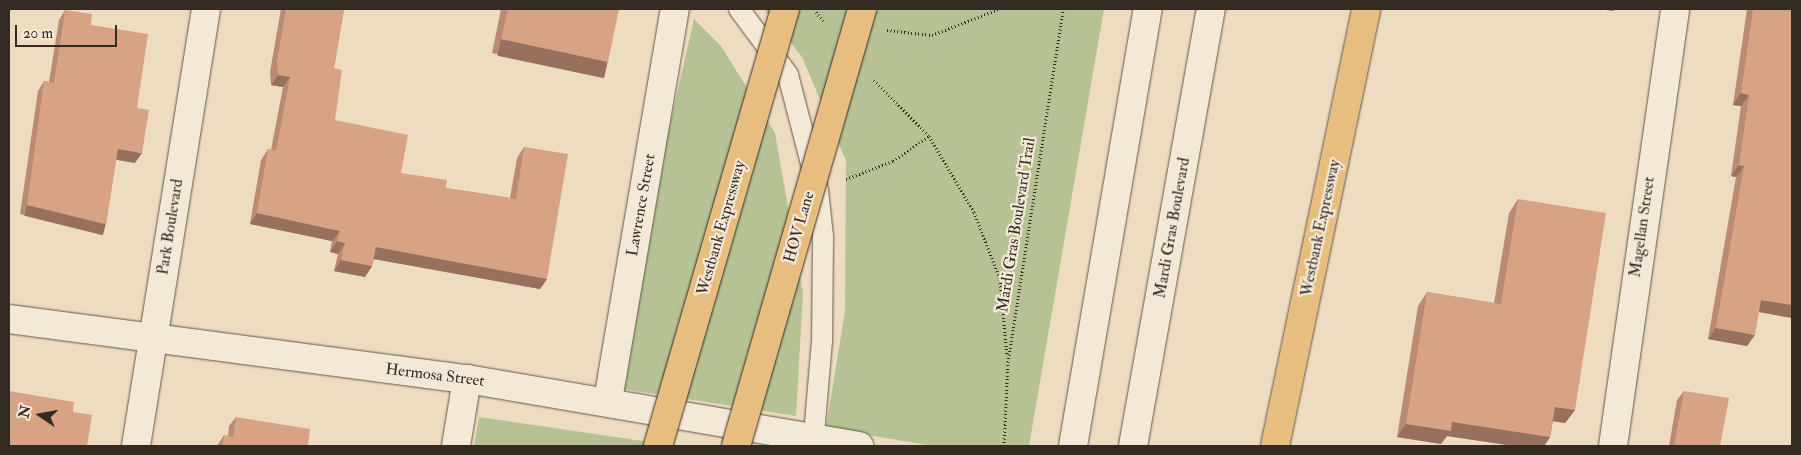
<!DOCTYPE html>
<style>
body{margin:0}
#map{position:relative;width:1801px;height:455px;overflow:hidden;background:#eedcc1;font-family:"IM FELL Double Pica",serif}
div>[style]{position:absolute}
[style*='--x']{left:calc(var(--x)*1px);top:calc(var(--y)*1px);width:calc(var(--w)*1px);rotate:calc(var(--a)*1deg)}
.green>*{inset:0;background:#b6c194}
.path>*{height:3px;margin-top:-1.5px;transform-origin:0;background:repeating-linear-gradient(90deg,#332b22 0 1px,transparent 0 3.5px)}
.roads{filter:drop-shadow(0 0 1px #62574a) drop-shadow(0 0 1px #62574a)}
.service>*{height:20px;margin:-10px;padding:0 10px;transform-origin:10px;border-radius:10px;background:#f4e8d7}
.minor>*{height:28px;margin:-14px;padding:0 14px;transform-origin:14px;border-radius:14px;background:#f4e8d7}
.tertiary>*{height:28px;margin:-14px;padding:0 14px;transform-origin:14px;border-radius:14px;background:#f4e8d7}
.motorway>*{height:28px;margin:-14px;padding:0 14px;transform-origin:14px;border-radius:14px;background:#e7be80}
.bridges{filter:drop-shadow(0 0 1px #332b22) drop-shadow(0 0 1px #332b22)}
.motorway-bridge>*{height:28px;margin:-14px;padding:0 14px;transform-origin:14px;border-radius:14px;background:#e7be80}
.wall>*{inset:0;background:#ba8b72}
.shaded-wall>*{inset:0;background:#97715d;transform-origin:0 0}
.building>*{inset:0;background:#d8a285}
span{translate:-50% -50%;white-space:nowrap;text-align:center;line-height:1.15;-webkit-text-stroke:4.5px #f4e8d7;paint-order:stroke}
.street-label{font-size:16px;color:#332b22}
.frame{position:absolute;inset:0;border:10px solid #332b22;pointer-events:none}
.north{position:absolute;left:15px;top:390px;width:50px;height:50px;-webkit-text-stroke:4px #f4e8d7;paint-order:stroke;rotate:282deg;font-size:14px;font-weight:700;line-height:20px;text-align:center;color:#332b22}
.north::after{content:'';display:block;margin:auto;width:18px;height:22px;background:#332b22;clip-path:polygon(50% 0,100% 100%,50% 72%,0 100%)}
.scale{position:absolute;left:15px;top:25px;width:102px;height:22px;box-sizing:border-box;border:2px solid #332b22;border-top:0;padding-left:6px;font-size:15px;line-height:18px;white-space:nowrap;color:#332b22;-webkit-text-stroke:4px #f4e8d7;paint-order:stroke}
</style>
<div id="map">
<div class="green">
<div style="clip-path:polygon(764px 9px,1104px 9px,1029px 446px,933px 446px,826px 428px,845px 311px,846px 161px,802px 57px)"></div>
<div style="clip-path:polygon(694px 19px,721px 46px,775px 133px,803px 293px,796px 416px,610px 387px)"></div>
<div style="clip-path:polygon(479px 417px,677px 446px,474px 446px)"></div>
</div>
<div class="path">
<div style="--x:816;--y:12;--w:13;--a:51"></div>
<div style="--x:887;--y:30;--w:45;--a:6.3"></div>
<div style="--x:932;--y:35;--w:72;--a:-21.2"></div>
<div style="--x:874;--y:80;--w:78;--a:45.5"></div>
<div style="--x:929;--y:136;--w:88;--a:59.4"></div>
<div style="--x:974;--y:212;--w:72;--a:68.8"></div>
<div style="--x:1000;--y:279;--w:77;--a:84.8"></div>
<div style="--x:846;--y:179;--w:50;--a:-21"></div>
<div style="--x:893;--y:161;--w:44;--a:-34.8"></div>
<div style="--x:1004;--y:446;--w:84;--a:-87.3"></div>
<div style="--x:1008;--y:362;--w:357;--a:-81.1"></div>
</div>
<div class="roads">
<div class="service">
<div style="--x:739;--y:9;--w:82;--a:53.4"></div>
<div style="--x:788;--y:75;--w:119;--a:75.4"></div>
<div style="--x:818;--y:190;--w:46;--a:83.8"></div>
<div style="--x:823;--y:236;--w:105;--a:90.5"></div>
<div style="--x:822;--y:341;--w:105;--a:94.9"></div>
</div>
<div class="minor">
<div style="--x:9;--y:319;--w:462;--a:7.5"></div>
<div style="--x:467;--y:379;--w:398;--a:9.7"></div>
<div style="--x:608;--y:400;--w:397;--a:-80.3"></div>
<div style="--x:136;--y:446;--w:443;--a:-80.9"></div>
<div style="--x:456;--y:446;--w:68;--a:-80.7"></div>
<div style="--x:1613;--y:446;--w:441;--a:-81.9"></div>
</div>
<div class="tertiary">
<div style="--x:1073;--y:446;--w:443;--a:-80.3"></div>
<div style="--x:1133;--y:446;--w:444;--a:-79.9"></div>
</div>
<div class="motorway">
<div style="--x:1275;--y:446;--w:446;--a:-78.2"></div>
</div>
</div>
<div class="bridges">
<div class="motorway-bridge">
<div style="--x:658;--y:446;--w:455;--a:-73.8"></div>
<div style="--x:736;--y:446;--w:455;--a:-73.9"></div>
</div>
</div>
<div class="wall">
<div style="clip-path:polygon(281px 9px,344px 9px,334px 68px,335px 120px,401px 173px,446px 188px,510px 198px,517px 158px,524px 147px,547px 279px,540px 289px,374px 259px,372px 266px,365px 277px,334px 271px,338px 254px,330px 252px,332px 241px,250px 224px,261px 160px,268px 149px,271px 150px,283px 87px,271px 85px,270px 72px)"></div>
<div style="clip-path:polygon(501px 9px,619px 9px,598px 76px,492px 53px)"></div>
<div style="clip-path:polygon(1747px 9px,1792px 9px,1792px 318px,1759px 312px,1747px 346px,1708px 339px,1736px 177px,1731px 176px,1741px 106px,1733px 105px)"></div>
<div style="clip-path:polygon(65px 10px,91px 25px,137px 108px,135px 163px,116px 159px,106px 224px,99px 233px,20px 214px,38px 91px,44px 81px,49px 82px,59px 20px)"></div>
<div style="clip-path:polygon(1518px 199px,1575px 410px,1565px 423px,1553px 421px,1550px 437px,1544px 446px,1514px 446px,1447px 436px,1441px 444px,1397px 437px,1418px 306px,1427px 292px,1494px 303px,1509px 213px)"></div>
<div style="clip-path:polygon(1684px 391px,1720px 446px,1669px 446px,1677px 400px)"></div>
<div style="clip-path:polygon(236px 417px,308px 446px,217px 446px,224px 435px,228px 436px,229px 426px)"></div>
</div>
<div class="shaded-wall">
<div style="clip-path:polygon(1600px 9px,1615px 9px,1613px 11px)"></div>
<div style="left:501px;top:39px;width:109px;height:17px;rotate:12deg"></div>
<div style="clip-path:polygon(278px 75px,290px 77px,283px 87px,271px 85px)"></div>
<div style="clip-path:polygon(1741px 93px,1749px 95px,1741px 106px,1733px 105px)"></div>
<div style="clip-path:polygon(118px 149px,142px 153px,135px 163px,111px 159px)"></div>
<div style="clip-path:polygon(1739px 165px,1744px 166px,1736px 177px,1731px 176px)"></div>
<div style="left:27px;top:205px;width:81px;height:11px;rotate:14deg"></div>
<div style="clip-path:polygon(257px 213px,340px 231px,332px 241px,250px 224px)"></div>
<div style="clip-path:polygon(337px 241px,345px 243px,338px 254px,330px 252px)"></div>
<div style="clip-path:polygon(376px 247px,547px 279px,540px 289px,368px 258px)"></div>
<div style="clip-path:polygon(341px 260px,372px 266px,365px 277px,334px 271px)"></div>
<div style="clip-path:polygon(1761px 300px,1792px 305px,1792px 318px,1753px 311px)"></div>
<div style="clip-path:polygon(1716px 328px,1755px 335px,1747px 346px,1708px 339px)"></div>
<div style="clip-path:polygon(1555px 407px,1575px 410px,1565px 423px,1546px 420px)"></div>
<div style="clip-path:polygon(1452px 422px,1550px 437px,1544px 446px,1514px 446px,1447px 436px,1441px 444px,1397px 437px,1406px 424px)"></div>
</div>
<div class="building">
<div style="clip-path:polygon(286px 9px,344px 9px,334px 68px,342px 70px,335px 120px,408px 135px,401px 173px,447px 180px,446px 188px,516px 199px,524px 147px,568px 154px,547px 279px,376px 247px,372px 266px,341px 260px,345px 243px,337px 241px,340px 231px,257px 213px,268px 149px,276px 151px,290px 77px,278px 75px,277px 61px)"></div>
<div style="clip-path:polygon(508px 9px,619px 9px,608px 62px,501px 39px)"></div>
<div style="clip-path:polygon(1753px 9px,1792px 9px,1792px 305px,1761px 300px,1755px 335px,1716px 328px,1744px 166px,1739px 165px,1749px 95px,1741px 93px)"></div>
<div style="clip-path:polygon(65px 10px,92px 14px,91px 25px,148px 34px,137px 108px,149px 110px,142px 153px,118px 149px,106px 224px,27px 205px,44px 81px,54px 83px)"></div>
<div style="clip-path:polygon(1518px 199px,1606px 213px,1575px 410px,1555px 407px,1550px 437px,1452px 422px,1451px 431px,1406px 424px,1427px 292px,1501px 304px)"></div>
<div style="clip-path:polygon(9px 391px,74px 402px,73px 412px,92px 415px,87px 446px,9px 446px)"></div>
<div style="clip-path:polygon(1684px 391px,1729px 398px,1720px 446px,1674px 446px)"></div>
<div style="clip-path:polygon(236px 417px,310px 429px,308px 446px,222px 446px,224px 435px,233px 437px)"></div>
</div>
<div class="street-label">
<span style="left:641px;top:205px;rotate:-80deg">Lawrence Street</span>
<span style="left:1016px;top:225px;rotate:-81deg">Mardi Gras Boulevard Trail</span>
<span style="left:170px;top:227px;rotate:-81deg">Park Boulevard</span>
<span style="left:799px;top:227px;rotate:-74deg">HOV Lane</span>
<span style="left:1642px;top:227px;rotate:-82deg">Magellan Street</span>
<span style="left:721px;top:228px;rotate:-74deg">Westbank Expressway</span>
<span style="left:1172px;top:228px;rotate:-80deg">Mardi Gras Boulevard</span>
<span style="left:1320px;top:228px;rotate:-78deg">Westbank Expressway</span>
<span style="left:435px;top:375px;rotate:7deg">Hermosa Street</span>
</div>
<div class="frame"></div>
<div class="north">N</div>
<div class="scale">20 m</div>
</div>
